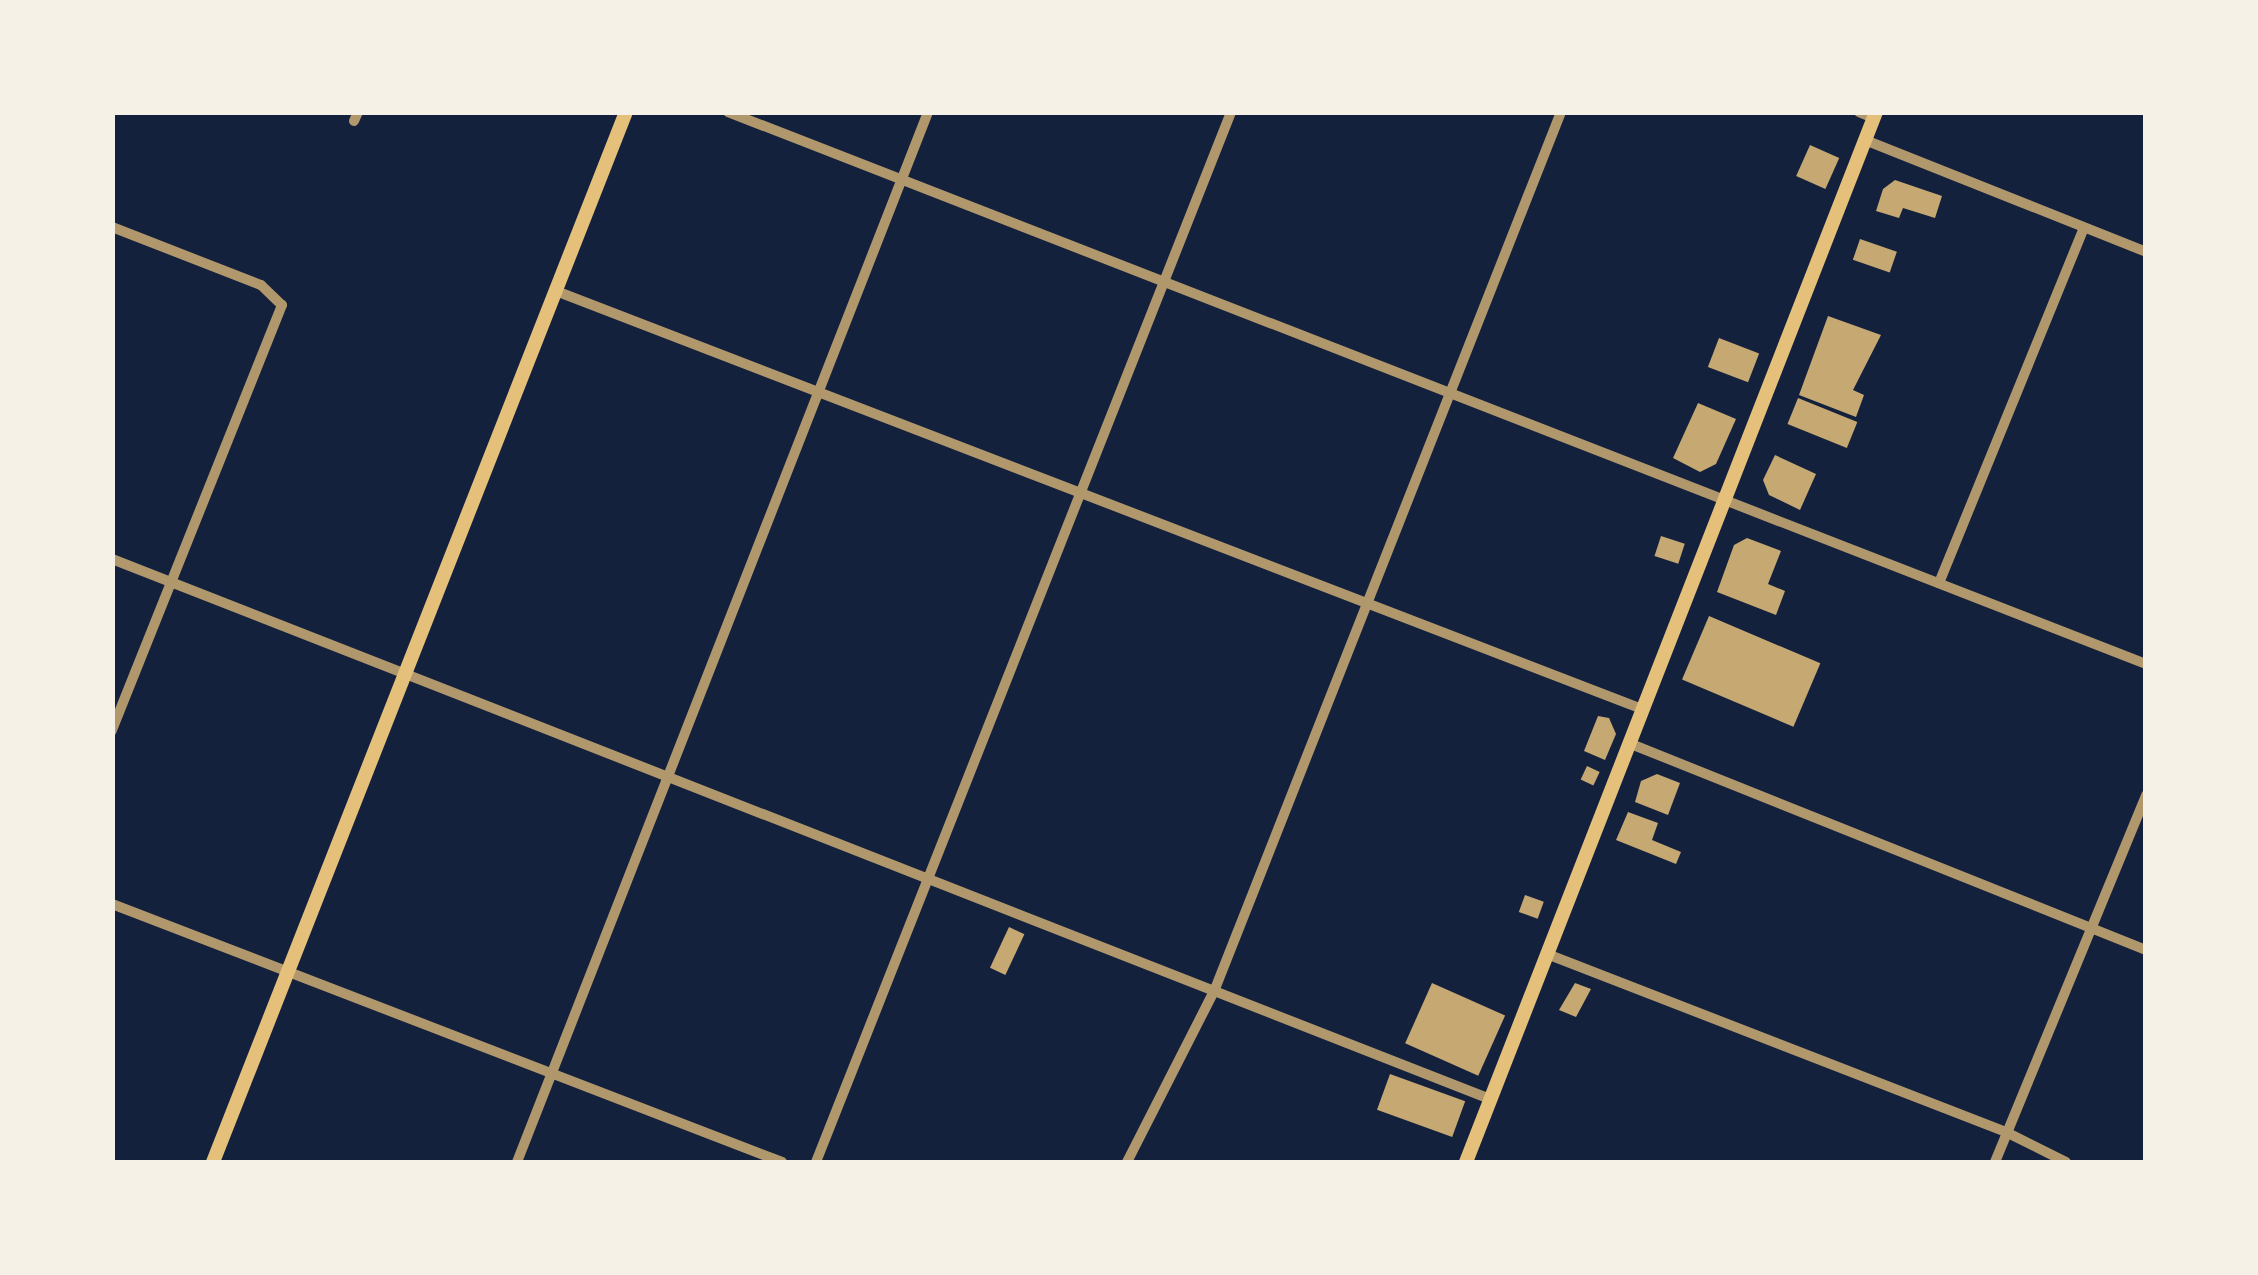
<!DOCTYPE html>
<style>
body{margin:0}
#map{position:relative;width:2258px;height:1275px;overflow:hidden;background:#14213d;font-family:"Zilla Slab",serif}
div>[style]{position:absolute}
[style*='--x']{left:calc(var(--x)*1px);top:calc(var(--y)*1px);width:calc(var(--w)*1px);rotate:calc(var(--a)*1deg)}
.building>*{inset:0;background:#c6a872;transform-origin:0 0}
.minor>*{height:10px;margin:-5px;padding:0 5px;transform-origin:5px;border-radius:5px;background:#b1986c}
.secondary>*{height:14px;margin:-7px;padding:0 7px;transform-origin:7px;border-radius:7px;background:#e5c07b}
span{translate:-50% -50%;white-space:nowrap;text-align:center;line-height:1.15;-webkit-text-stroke:10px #f6f1e7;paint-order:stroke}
.frame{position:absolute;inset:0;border:115px solid #f6f1e7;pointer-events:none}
</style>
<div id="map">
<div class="building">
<div style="left:1810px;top:145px;width:32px;height:34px;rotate:24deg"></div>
<div style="clip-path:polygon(1895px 180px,1942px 196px,1935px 218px,1903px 208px,1899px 218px,1876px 211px,1883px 189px)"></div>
<div style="left:1860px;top:239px;width:39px;height:22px;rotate:19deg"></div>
<div style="clip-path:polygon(1828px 316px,1881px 335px,1853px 390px,1864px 395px,1856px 417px,1799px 395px)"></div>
<div style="left:1719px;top:338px;width:43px;height:31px;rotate:21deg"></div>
<div style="left:1798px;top:398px;width:64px;height:28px;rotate:22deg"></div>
<div style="clip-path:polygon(1698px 403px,1736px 419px,1716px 464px,1700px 472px,1673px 458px)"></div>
<div style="clip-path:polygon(1775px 455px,1816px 474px,1800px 510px,1769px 495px,1763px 480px)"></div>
<div style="left:1661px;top:536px;width:25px;height:21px;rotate:18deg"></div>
<div style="clip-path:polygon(1747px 538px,1781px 551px,1768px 584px,1785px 591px,1776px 615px,1717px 592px,1734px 545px)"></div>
<div style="left:1709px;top:616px;width:121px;height:69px;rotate:23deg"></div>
<div style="clip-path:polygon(1598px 716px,1609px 718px,1616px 734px,1605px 760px,1584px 751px)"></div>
<div style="left:1587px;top:766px;width:14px;height:15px;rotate:25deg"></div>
<div style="clip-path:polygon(1657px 774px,1680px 783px,1668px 815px,1635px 802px,1641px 781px)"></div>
<div style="clip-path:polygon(1628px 812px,1658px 823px,1652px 840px,1681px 852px,1676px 864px,1616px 840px)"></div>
<div style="left:1525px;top:895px;width:20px;height:18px;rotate:20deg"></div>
<div style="left:1009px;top:927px;width:17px;height:45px;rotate:25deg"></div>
<div style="left:1432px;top:983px;width:80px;height:66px;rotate:24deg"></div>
<div style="clip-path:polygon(1575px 983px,1591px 989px,1576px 1017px,1559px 1010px)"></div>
<div style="left:1390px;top:1074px;width:80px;height:38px;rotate:20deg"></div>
</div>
<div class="minor">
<div style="--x:728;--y:112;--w:1522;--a:21.27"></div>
<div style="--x:1859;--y:112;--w:16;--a:22"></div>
<div style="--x:354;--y:121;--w:10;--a:-66"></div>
<div style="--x:1865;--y:140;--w:302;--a:21.7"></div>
<div style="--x:112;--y:227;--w:160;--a:21.3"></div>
<div style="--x:261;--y:285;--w:29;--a:44"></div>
<div style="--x:282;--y:305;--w:459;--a:111.8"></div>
<div style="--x:556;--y:291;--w:1164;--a:21.05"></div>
<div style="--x:112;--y:559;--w:1480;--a:21.4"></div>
<div style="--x:1939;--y:583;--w:383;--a:-67.8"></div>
<div style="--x:1631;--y:744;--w:555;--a:21.8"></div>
<div style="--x:112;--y:904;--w:718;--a:21.06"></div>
<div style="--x:1547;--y:954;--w:492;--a:21.2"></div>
<div style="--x:2006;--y:1132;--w:67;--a:26.6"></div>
<div style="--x:517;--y:1162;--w:1128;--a:-68.62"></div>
<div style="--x:816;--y:1162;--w:1129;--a:-68.43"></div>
<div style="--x:1127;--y:1162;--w:194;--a:-63"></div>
<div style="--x:1215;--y:989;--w:943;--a:-68.47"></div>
<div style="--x:1995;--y:1162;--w:397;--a:-67.6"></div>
</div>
<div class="secondary">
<div style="--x:213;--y:1162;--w:1128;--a:-68.53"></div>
<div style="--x:1466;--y:1162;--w:1127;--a:-68.67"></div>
</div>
<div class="frame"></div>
</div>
